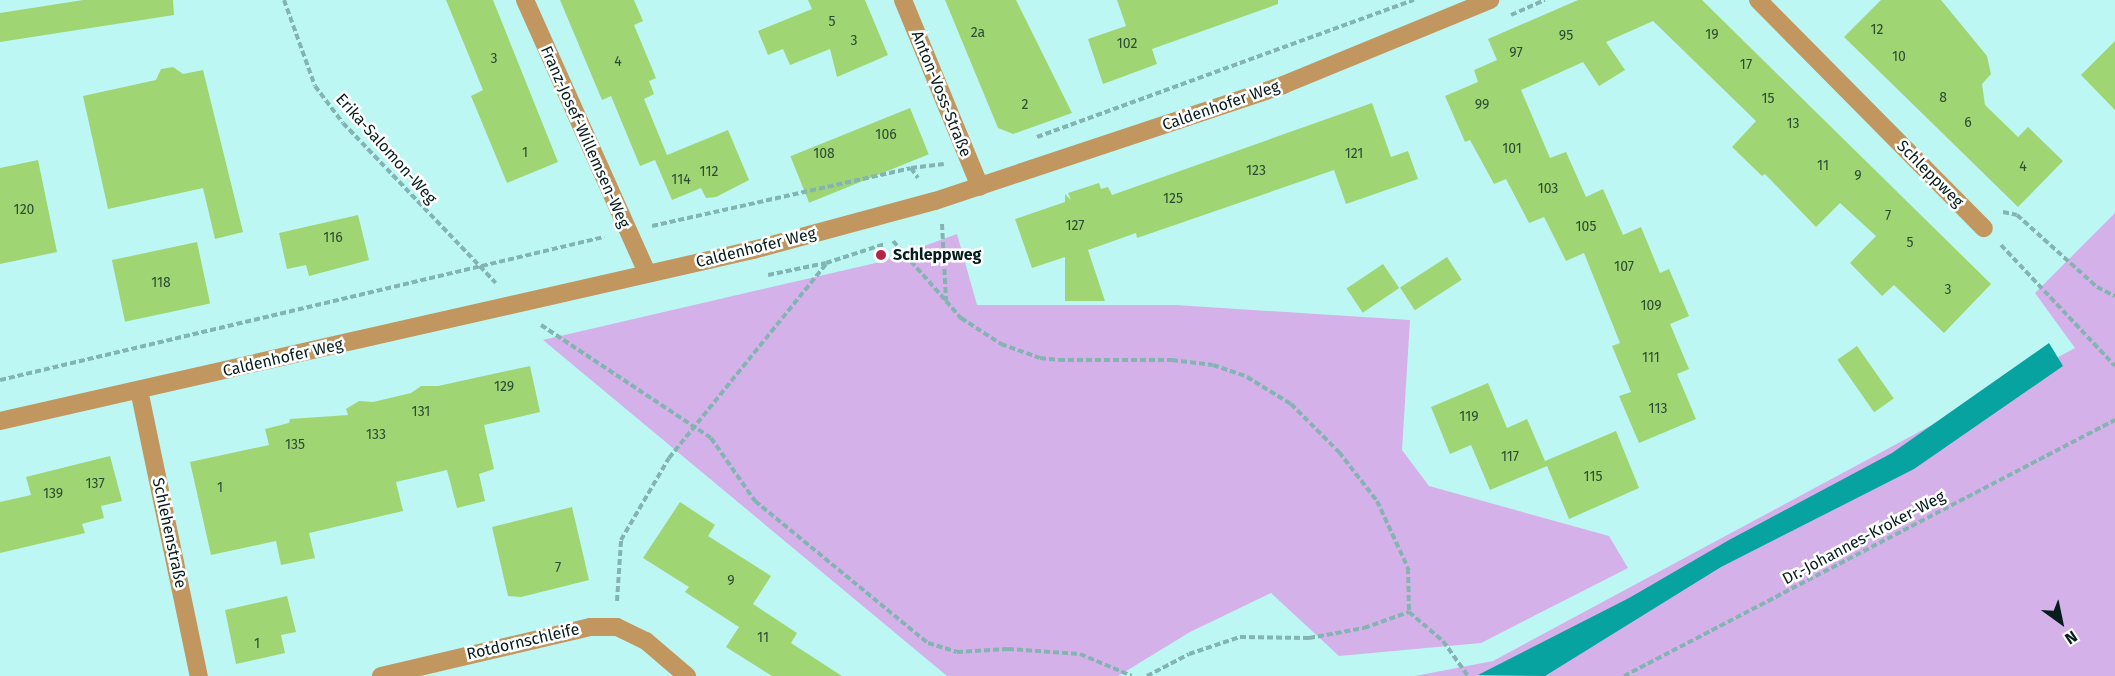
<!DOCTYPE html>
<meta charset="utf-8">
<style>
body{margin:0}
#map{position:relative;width:2115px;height:676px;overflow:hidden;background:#bcf7f4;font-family:"Fira Sans",sans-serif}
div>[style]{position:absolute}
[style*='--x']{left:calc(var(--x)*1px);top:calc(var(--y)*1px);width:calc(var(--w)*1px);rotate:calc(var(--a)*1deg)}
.green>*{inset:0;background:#d4b2e9}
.water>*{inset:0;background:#06a3a0}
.building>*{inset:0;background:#a0d574;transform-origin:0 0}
.path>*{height:4px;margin-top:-2px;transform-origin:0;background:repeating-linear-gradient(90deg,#84b4b2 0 6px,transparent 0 9px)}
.minor>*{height:18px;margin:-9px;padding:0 9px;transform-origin:9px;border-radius:9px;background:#c1965f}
.dots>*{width:16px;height:16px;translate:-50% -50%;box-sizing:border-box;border:3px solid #fff;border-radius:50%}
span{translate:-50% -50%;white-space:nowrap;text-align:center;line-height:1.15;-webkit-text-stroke:5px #fff;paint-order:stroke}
.number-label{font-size:14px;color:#2c4b33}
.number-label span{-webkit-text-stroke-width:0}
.street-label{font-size:16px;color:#061d1d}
.poi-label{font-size:16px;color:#061d1d;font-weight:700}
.left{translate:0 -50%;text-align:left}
.north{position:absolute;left:2031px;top:592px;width:60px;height:60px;-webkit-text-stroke:4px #fff;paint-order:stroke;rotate:147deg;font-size:16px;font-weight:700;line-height:24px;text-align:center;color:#061d1d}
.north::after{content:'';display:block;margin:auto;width:21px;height:27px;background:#061d1d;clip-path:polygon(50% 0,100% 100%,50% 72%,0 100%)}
</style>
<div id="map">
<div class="green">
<div style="clip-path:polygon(2115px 213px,2115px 676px,1415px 676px,1493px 661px,2075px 348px,2035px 293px)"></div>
<div style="clip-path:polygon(957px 234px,977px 305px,1176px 305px,1410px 320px,1402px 450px,1429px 486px,1609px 536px,1628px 568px,1481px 643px,1339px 656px,1271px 593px,1190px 632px,1118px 676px,947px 676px,543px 340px,880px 262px)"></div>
</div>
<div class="water">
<div style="clip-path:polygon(2049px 343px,2063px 366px,1914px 469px,1721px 567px,1545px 676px,1478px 675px,1629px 598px,1729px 540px,1892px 453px)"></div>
</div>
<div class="building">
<div style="clip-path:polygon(83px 0,173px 0,174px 15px,0 42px,0 13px)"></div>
<div style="clip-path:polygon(446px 0,493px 0,558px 162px,507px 183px,471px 96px,483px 90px)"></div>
<div style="clip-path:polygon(560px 0,634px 0,643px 21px,634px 25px,656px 78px,649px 81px,654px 94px,644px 99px,667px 155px,728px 130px,749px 180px,716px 197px,706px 198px,701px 188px,672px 200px,655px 160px,640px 166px,611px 96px,602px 100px)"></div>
<div style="clip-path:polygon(808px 0,865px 0,888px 55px,837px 77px,830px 49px,790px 65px,783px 49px,768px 55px,758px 31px,812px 9px)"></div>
<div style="clip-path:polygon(945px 0,1016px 0,1072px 113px,1013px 134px,998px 128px)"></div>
<div style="clip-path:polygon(1117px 0,1278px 0,1278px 4px,1152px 49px,1157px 64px,1103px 84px,1088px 39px,1126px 26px)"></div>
<div style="clip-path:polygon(1578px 0,1702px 0,1991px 284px,1944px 333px,1894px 285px,1882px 296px,1850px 263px,1876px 236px,1840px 203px,1816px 227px,1765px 174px,1762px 176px,1732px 147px,1756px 121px,1653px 21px,1606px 42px,1625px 70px,1599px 86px,1583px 62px,1521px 90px,1550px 158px,1566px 152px,1586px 197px,1603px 189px,1623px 235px,1641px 227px,1660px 273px,1669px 269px,1689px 316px,1670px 324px,1689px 369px,1677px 374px,1696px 419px,1639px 443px,1619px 396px,1631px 392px,1612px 346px,1620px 343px,1584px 253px,1566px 261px,1544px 217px,1529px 223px,1506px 179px,1494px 184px,1470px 140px,1465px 142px,1445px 96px,1478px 82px,1474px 70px,1497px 60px,1488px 39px)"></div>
<div style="clip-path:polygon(1881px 0,1941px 0,1987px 56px,1991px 74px,1982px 84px,1985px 105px,2018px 137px,2028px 127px,2063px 161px,2018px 207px,1844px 37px)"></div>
<div style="clip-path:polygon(2115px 41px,2115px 110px,2081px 75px)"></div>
<div style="clip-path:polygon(173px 67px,183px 74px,203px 70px,243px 232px,215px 239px,203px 188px,108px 209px,83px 96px,156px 80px,161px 69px)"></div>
<div style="clip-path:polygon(1372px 103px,1391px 157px,1408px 151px,1418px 179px,1346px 204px,1334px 170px,1137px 238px,1136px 233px,1088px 250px,1105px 301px,1065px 301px,1065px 257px,1032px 268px,1015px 219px,1065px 202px,1065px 194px,1071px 200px,1068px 193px,1099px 183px,1101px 189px,1108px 187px,1112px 195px)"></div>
<div style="left:910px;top:108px;width:50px;height:129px;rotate:68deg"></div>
<div style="clip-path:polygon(38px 160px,57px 252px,0 264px,0 168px)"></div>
<div style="clip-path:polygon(358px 215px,369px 260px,309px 276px,306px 265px,287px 269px,279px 233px)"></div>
<div style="left:197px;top:242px;width:63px;height:87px;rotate:78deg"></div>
<div style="left:1447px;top:257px;width:27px;height:56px;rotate:57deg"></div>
<div style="left:1383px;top:264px;width:29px;height:44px;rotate:56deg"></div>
<div style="left:1857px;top:346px;width:64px;height:24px;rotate:55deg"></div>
<div style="clip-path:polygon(530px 366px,540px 412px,484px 425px,494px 469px,479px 474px,485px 501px,457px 508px,447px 470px,396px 482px,403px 511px,309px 533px,315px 558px,281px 565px,276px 541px,211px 555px,190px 462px,269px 445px,265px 429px,289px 423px,290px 419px,348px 415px,346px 409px,359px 401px,373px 402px,411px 393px,421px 386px,438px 386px)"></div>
<div style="clip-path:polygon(1488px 383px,1507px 428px,1527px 419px,1545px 461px,1616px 431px,1639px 488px,1569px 519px,1547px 466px,1490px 490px,1471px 445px,1450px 454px,1431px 407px)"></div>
<div style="clip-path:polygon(110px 456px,122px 501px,101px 506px,104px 518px,82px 524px,85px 533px,0 553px,0 502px,31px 495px,26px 477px)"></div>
<div style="clip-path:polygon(680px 502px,715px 525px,708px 536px,771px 576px,753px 604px,797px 633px,791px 643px,842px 676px,772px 676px,726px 647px,739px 627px,685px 592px,689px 587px,643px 558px)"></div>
<div style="clip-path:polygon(572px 507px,589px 580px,521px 597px,508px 596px,492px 527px)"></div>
<div style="clip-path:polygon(287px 596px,296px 632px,281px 635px,285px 653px,236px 664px,225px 610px)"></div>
</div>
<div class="path">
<div style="--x:284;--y:0;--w:91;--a:70.2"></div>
<div style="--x:315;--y:86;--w:46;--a:52.9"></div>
<div style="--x:343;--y:123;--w:221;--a:46.3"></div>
<div style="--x:1511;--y:15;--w:37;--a:-24"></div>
<div style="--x:1037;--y:137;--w:401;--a:-20"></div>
<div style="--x:911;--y:168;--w:33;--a:-7"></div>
<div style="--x:2003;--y:212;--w:14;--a:12"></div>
<div style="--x:2017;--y:215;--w:108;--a:42"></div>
<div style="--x:2097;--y:287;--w:20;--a:27"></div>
<div style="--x:942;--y:224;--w:77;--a:87"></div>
<div style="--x:946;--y:301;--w:23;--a:49"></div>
<div style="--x:961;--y:318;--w:48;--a:33"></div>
<div style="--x:1001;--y:344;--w:41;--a:19.7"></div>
<div style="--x:1040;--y:358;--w:19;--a:6"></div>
<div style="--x:1059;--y:360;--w:113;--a:0"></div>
<div style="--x:1172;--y:360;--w:41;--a:7"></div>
<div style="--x:1213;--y:365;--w:36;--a:19"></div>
<div style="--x:1247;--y:377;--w:52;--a:31.5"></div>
<div style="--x:1291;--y:404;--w:68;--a:45"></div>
<div style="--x:1339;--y:452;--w:62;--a:52.2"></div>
<div style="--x:1377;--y:501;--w:74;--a:65.2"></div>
<div style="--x:1408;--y:568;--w:44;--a:88.7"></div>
<div style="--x:652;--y:226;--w:265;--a:-12.6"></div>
<div style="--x:911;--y:168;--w:12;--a:55"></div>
<div style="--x:893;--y:241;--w:80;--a:48.5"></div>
<div style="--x:2001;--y:245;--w:166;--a:46.7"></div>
<div style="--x:768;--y:275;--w:59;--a:-11.7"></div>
<div style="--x:826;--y:263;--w:62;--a:-17.9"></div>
<div style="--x:541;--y:325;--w:204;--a:33.6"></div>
<div style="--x:711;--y:438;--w:77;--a:55.1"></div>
<div style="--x:755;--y:501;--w:224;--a:39.4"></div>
<div style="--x:928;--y:643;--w:30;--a:17"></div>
<div style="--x:957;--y:652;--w:51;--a:-3.4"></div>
<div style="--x:1008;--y:649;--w:72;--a:4"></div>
<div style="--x:1080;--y:654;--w:56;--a:22.9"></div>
<div style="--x:0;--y:380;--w:621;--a:-13.32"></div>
<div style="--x:617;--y:601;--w:61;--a:-86.2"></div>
<div style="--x:621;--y:540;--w:95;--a:-59.7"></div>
<div style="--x:669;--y:458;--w:250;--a:-51"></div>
<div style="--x:1147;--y:676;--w:47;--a:-27.6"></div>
<div style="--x:1189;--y:654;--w:54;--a:-18.4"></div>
<div style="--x:1240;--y:637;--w:69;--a:0.8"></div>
<div style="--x:1309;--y:638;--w:56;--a:-10.3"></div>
<div style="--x:1364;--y:628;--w:48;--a:-19.6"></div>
<div style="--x:1409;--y:612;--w:45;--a:40.5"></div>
<div style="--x:1443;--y:641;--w:43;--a:54.5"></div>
<div style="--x:1624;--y:676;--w:554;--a:-27.54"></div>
</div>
<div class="minor">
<div style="--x:525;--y:0;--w:299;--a:65.9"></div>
<div style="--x:903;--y:0;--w:202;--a:67.6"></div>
<div style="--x:1758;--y:0;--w:321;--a:45.3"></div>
<div style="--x:139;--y:390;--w:292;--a:78.2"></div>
<div style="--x:0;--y:421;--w:772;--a:-12.79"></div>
<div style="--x:753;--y:250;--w:188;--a:-15.1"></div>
<div style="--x:935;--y:201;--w:367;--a:-18.4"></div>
<div style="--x:1283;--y:85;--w:224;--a:-22.3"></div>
<div style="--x:381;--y:676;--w:215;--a:-13.2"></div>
<div style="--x:590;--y:627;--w:27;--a:0"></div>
<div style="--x:617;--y:627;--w:32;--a:26"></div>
<div style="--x:646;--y:641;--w:54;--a:40.5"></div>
</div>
<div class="dots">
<div style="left:881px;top:255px;background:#b42349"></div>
</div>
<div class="number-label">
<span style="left:832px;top:22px">5</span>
<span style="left:1877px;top:30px">12</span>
<span style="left:978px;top:33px">2a</span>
<span style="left:1712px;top:35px">19</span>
<span style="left:1566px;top:36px">95</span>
<span style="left:854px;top:41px">3</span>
<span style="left:1127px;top:44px">102</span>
<span style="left:1516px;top:53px">97</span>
<span style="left:1899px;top:57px">10</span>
<span style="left:494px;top:59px">3</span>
<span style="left:618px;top:62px">4</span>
<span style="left:1746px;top:65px">17</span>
<span style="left:1943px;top:98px">8</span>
<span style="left:1768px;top:99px">15</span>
<span style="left:1025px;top:105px">2</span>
<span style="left:1482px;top:105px">99</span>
<span style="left:1968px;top:123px">6</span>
<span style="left:1793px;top:124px">13</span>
<span style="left:886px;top:135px">106</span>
<span style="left:1512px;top:149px">101</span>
<span style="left:525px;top:153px">1</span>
<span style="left:824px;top:154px">108</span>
<span style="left:1354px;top:154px">121</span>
<span style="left:1823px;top:166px">11</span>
<span style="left:2023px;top:167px">4</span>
<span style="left:1256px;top:171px">123</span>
<span style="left:709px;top:172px">112</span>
<span style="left:1858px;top:176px">9</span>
<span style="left:681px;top:180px">114</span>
<span style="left:1548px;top:189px">103</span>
<span style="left:1173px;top:199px">125</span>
<span style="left:24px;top:210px">120</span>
<span style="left:1888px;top:216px">7</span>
<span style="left:1075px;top:226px">127</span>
<span style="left:1586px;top:227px">105</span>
<span style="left:333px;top:238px">116</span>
<span style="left:1910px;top:243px">5</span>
<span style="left:1624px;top:267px">107</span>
<span style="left:161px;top:283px">118</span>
<span style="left:1948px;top:290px">3</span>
<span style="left:1651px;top:306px">109</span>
<span style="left:1651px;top:358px">111</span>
<span style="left:504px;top:387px">129</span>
<span style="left:1658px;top:409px">113</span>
<span style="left:421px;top:412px">131</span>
<span style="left:1469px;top:417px">119</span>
<span style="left:376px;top:435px">133</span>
<span style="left:295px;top:445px">135</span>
<span style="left:1510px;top:457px">117</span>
<span style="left:1593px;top:477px">115</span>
<span style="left:95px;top:484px">137</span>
<span style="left:220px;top:488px">1</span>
<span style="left:53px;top:494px">139</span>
<span style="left:558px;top:568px">7</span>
<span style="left:731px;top:581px">9</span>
<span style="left:763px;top:638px">11</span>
<span style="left:257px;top:644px">1</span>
</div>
<div class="street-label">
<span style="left:941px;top:94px;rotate:68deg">Anton-Voss-Straße</span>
<span style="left:1221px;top:106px;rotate:-19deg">Caldenhofer Weg</span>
<span style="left:585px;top:137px;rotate:66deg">Franz-Josef-Willemsen-Weg</span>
<span style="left:386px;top:149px;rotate:48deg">Erika-Salomon-Weg</span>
<span style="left:1930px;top:174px;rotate:45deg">Schleppweg</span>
<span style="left:756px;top:248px;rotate:-14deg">Caldenhofer Weg</span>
<span style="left:283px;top:358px;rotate:-13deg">Caldenhofer Weg</span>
<span style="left:169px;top:533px;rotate:78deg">Schlehenstraße</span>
<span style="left:1864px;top:538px;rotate:-28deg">Dr.-Johannes-Kroker-Weg</span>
<span style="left:523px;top:642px;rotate:-13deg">Rotdornschleife</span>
</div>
<div class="poi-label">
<span class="left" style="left:893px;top:255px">Schleppweg</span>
</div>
<div class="north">N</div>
</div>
